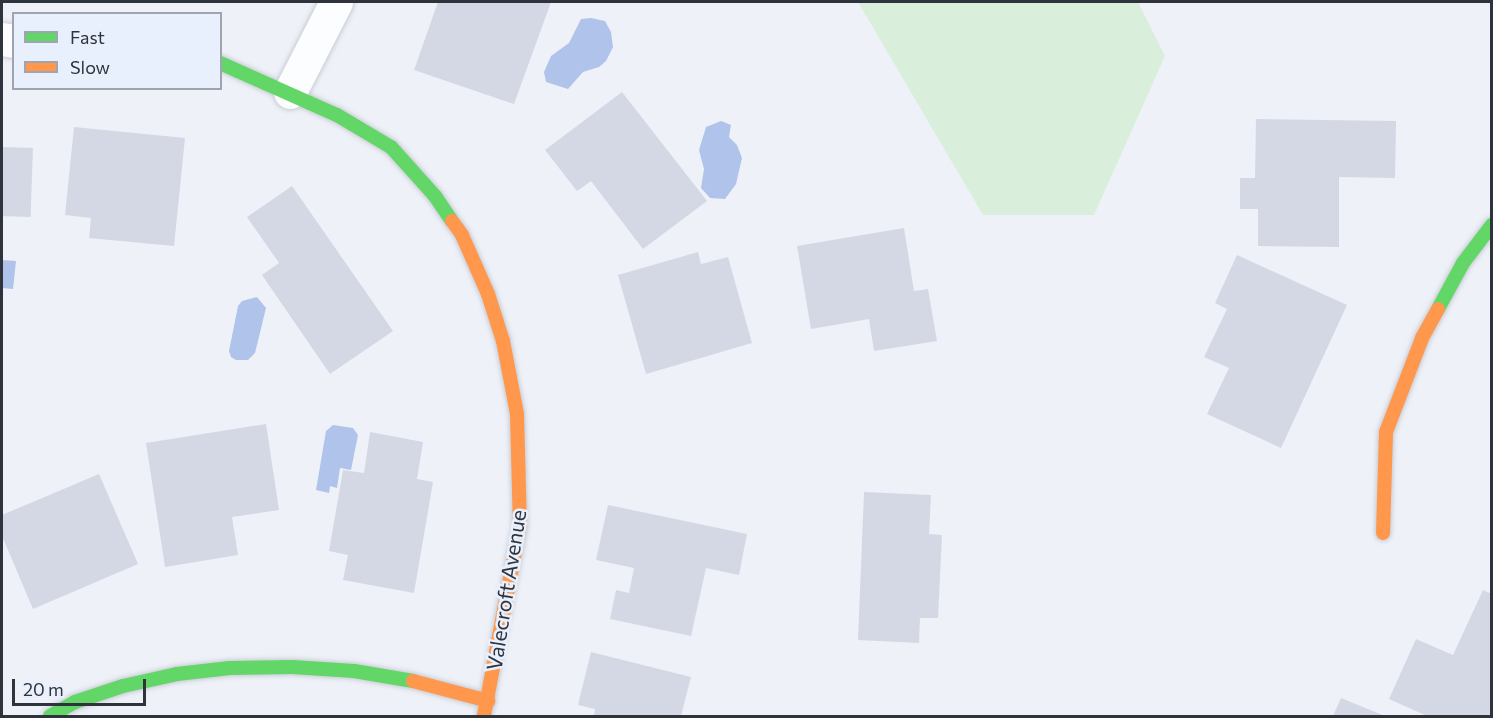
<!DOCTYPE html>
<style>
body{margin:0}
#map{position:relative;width:1493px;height:718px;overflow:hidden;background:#eef1f8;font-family:Commissioner,sans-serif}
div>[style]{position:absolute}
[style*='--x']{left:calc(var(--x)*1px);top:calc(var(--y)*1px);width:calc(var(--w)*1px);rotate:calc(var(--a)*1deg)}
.green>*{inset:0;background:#d9efdc}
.water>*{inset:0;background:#b0c3eb}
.building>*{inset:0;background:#d4d8e4;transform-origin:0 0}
.roads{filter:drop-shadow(0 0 2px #c9cdd4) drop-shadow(0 0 2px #c9cdd4)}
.street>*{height:33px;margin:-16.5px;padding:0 16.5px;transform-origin:16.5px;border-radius:16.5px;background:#fcfdfe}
.fast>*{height:14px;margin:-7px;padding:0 7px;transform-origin:7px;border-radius:7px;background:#63d668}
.slow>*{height:14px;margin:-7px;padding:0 7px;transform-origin:7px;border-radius:7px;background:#ff974d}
span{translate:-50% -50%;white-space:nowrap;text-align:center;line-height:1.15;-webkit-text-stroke:5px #e9f0fd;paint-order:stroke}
.street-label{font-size:21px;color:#2f333c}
.frame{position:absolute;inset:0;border:3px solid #2f333c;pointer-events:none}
.legend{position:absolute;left:12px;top:12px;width:210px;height:78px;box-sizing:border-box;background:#e9f0fd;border:2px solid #9fa4b0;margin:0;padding:8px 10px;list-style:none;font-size:18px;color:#2f333c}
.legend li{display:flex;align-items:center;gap:12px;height:30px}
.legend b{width:30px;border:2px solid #9fa4b0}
.scale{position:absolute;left:12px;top:679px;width:134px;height:27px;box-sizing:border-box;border:3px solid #2f333c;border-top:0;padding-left:8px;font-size:18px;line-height:21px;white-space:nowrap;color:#2f333c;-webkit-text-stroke:4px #e9f0fd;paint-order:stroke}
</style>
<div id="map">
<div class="green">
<div style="clip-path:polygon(858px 2px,1138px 2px,1165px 56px,1094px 215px,983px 215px)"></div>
</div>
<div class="water">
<div style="clip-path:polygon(591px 18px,605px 21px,611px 32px,613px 47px,606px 61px,599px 67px,583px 72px,568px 89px,546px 82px,544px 72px,551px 56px,569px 43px,581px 19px)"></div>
<div style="clip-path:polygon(721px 121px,731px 125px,729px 137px,737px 145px,742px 158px,736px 184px,725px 199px,710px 198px,701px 188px,704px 169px,699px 150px,706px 127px)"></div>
<div style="clip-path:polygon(2px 260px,16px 261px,13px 289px,2px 288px)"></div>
<div style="clip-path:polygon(257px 297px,266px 308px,255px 353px,248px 360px,236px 360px,231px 357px,229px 351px,238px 306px,242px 301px)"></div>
<div style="clip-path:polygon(333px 425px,353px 428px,358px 435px,351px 470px,340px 468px,337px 488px,330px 486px,329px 493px,316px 490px,326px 431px)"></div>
</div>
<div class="building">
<div style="clip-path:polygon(438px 2px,551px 2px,514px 104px,414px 70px)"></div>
<div style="clip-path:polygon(622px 92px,707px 201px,643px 249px,591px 181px,577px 191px,545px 150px)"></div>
<div style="clip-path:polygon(1256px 119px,1396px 121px,1395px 178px,1339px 177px,1339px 247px,1258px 246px,1258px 209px,1240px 209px,1240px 178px,1255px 178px)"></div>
<div style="clip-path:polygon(74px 127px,185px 138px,174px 246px,89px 238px,91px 218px,65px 215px)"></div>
<div style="left:2px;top:147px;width:31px;height:69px;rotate:2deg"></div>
<div style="clip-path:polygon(292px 186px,393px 331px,330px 374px,262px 275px,279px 263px,247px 217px)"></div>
<div style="clip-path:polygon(904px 228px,914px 291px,928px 289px,937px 341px,874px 351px,869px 319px,811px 329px,797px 246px)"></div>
<div style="clip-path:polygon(698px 252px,701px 264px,728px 257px,752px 343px,646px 374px,618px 275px)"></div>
<div style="clip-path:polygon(1237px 255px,1347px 305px,1281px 448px,1207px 414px,1229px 368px,1204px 357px,1227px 309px,1215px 303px)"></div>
<div style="clip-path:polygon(266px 424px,279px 510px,232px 517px,238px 555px,165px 567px,146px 443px)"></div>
<div style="clip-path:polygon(370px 432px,423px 442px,417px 479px,433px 482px,414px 593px,343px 580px,348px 555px,329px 551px,343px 470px,364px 473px)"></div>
<div style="clip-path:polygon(99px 474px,138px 564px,33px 609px,2px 536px,2px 515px)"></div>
<div style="clip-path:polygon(864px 492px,931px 495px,929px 534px,942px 535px,938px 618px,920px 618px,919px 643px,858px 640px)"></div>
<div style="clip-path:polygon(608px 505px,747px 534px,739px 575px,706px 568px,691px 636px,610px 619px,616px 590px,629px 593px,634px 568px,596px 560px)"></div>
<div style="clip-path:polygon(1483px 590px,1492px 594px,1492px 716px,1427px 716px,1389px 699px,1416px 639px,1453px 655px)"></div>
<div style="clip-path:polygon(591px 652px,691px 677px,681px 716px,594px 716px,595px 709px,578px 705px)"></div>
<div style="clip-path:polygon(1341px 698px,1385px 716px,1333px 716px)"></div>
</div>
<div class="roads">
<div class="street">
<div style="--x:2;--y:39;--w:12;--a:9"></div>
<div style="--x:290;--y:92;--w:101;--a:-62.9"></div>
</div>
<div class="fast">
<div style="--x:220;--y:63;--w:128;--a:24"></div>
<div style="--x:337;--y:115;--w:63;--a:30.7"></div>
<div style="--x:391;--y:147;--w:66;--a:48.1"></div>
<div style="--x:435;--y:196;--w:30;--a:56"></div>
<div style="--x:1438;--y:309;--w:52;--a:-61.5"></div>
<div style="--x:1463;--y:263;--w:48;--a:-52.7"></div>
<div style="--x:50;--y:716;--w:29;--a:-29"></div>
<div style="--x:75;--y:702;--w:51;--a:-18.4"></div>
<div style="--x:123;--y:686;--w:55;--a:-12.5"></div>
<div style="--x:177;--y:674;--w:53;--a:-6.5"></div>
<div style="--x:230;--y:668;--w:62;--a:-0.9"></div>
<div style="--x:292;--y:667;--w:62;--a:3.7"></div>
<div style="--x:354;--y:671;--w:60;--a:9.6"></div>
</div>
<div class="slow">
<div style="--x:452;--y:221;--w:17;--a:54"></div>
<div style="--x:462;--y:235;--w:64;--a:66.2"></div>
<div style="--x:488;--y:294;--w:49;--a:72.3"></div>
<div style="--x:503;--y:341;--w:74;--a:79.1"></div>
<div style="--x:517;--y:414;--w:111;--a:88.5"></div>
<div style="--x:520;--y:525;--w:194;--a:100.7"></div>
<div style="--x:1383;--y:533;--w:101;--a:-88.3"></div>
<div style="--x:1386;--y:432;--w:101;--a:-69"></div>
<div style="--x:1422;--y:338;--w:33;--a:-61"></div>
<div style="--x:413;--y:681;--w:78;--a:14.9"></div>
</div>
</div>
<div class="street-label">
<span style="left:506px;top:590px;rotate:-81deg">Valecroft Avenue</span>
</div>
<div class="frame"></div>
<ul class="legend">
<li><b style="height:8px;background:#63d668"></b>Fast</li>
<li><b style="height:8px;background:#ff974d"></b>Slow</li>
</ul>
<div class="scale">20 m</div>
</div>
